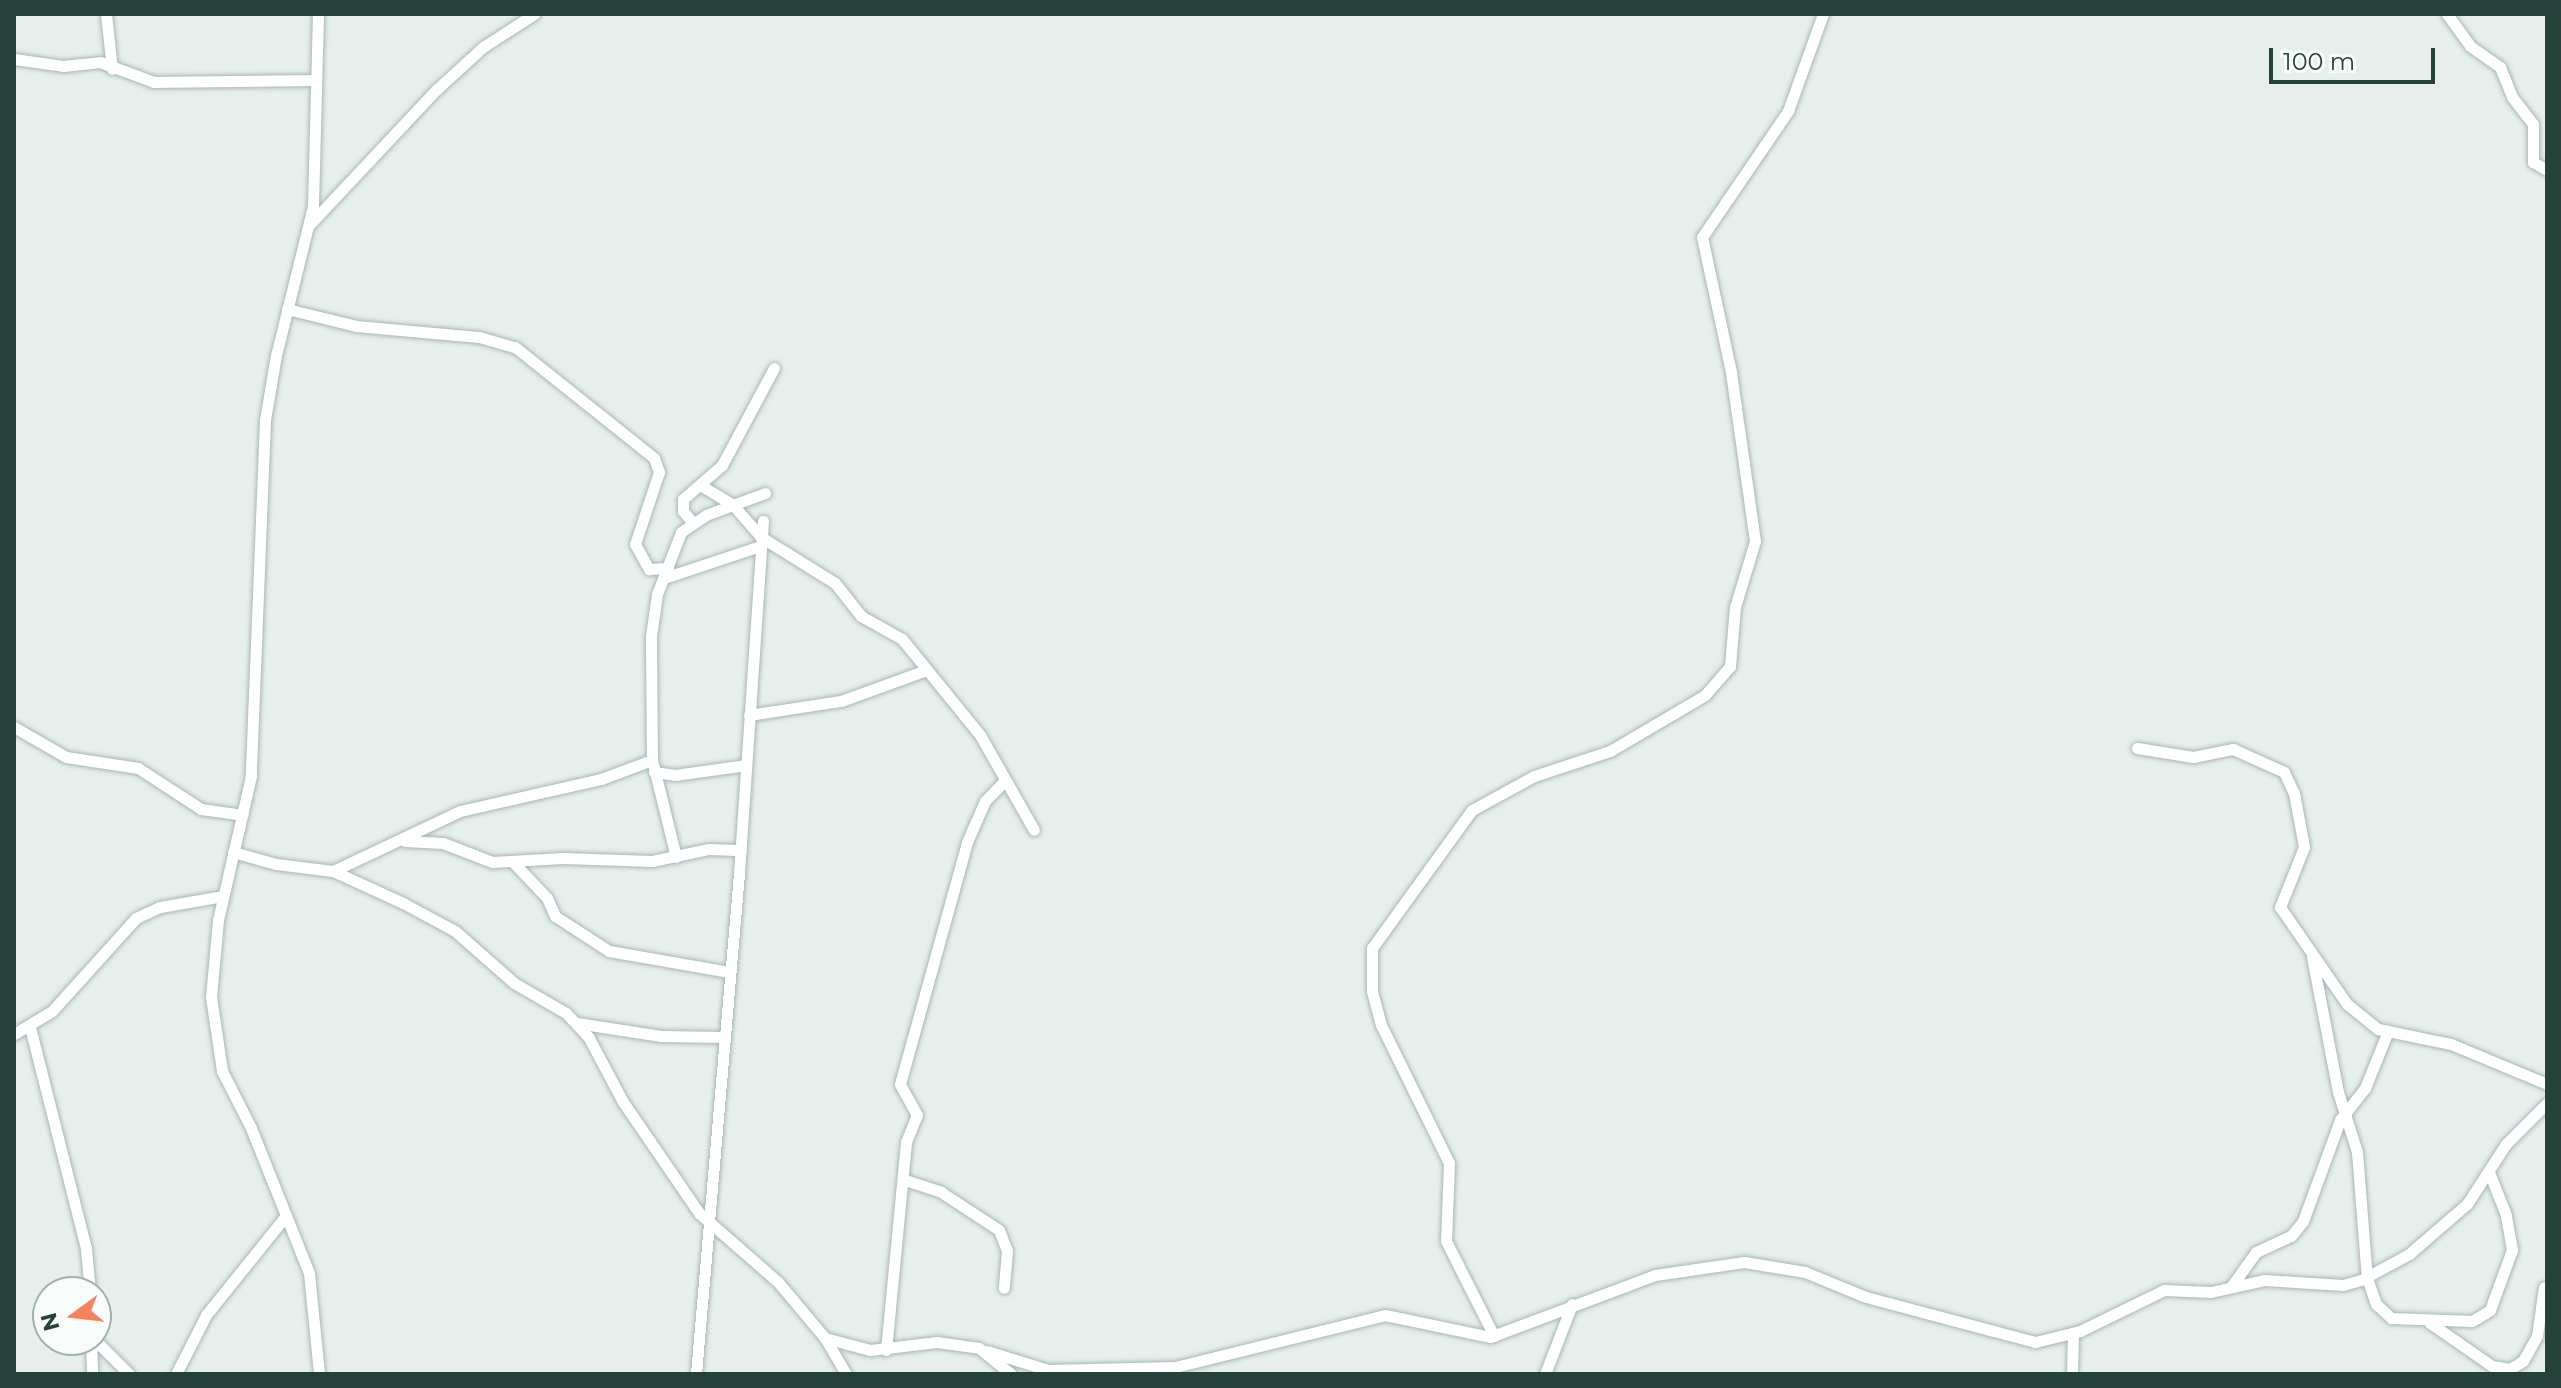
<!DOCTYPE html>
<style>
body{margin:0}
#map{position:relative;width:2561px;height:1388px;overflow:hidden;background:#e6efeb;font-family:Montserrat,sans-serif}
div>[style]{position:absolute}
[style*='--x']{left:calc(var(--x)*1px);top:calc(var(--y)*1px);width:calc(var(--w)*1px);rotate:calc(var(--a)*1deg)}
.roads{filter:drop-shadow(0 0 2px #a8b8b2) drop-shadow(0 0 2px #a8b8b2)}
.minor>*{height:11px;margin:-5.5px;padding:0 5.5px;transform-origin:5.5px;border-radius:5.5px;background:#fff}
span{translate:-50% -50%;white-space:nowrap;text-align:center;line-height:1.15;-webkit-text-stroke:8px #f7fbf9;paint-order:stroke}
.frame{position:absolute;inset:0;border:16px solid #24423a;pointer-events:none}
.north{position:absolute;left:32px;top:1276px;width:80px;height:80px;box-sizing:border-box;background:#f7fbf9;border:2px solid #a3b1ad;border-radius:50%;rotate:255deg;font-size:22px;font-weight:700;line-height:32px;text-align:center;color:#24423a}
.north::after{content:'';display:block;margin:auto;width:28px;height:36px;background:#f4845f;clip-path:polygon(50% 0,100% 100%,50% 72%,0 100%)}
.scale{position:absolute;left:2269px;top:48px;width:166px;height:36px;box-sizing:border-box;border:4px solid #24423a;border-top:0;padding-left:10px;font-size:24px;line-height:28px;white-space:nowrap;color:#24423a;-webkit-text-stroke:6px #f7fbf9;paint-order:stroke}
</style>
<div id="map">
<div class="roads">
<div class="minor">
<div style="--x:106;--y:14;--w:55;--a:83.8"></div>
<div style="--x:318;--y:14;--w:192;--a:91.5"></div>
<div style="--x:313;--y:206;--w:154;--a:103.9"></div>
<div style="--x:276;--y:355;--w:66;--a:99.6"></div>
<div style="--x:265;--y:420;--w:356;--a:92.3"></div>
<div style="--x:251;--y:776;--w:148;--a:102.9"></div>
<div style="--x:218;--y:920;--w:77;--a:95.2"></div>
<div style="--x:211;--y:997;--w:75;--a:81.5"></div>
<div style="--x:222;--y:1071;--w:64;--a:63"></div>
<div style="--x:251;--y:1128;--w:156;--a:68.2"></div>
<div style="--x:309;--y:1273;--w:101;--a:84.3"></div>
<div style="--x:2447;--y:14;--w:39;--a:54"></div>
<div style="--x:2470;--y:46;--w:37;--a:35"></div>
<div style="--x:2500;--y:67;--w:32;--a:68"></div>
<div style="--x:2512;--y:97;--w:34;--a:52"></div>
<div style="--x:2533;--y:124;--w:38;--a:90"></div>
<div style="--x:2533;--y:162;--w:16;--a:30"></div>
<div style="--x:14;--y:59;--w:49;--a:8.1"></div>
<div style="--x:63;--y:66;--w:37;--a:-6"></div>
<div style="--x:100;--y:62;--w:58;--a:20.3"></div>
<div style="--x:154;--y:82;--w:161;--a:-0.7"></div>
<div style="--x:311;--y:223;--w:183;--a:-46.8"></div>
<div style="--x:436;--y:90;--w:64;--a:-42.5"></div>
<div style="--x:483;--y:47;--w:61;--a:-32.9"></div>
<div style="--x:287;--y:309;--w:71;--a:13.8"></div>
<div style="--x:356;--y:326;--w:123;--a:5.1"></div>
<div style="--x:479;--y:337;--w:37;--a:16"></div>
<div style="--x:515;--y:347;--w:178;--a:38.6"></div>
<div style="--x:654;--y:458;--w:15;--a:70"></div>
<div style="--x:659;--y:472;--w:76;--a:108.4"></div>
<div style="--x:635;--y:544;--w:29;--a:61"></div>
<div style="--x:649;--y:569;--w:19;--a:-3"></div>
<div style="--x:700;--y:485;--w:39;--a:31"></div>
<div style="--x:733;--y:505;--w:43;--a:48.8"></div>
<div style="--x:761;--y:537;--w:87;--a:31.9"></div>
<div style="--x:835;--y:583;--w:42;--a:51.8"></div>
<div style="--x:861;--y:616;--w:47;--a:29.3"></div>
<div style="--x:902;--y:639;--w:124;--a:50.9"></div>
<div style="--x:980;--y:735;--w:109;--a:60.4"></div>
<div style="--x:693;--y:523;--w:16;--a:-130"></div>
<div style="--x:683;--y:511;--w:12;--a:-90"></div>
<div style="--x:683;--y:499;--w:52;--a:-41.1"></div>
<div style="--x:722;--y:465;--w:110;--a:-61.8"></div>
<div style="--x:664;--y:578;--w:101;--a:-18.4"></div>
<div style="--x:749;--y:715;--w:93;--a:-8.7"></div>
<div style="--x:841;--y:701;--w:90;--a:-20"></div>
<div style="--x:14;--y:727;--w:60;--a:30"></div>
<div style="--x:66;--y:757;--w:73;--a:8.7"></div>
<div style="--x:138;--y:768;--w:75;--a:33.1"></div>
<div style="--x:201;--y:809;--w:42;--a:8.1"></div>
<div style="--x:2137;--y:748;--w:57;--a:9.1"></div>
<div style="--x:2193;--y:757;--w:41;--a:-11.3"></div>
<div style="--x:2233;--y:749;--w:56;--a:24.3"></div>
<div style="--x:2284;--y:772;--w:23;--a:65"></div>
<div style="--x:2294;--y:793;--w:55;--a:79.5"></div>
<div style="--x:2304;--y:847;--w:65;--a:111.8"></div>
<div style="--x:2280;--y:907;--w:118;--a:55.4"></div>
<div style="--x:2347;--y:1004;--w:40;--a:39"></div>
<div style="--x:2378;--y:1029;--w:75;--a:11.6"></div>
<div style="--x:2451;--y:1044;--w:104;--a:22.6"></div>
<div style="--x:654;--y:772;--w:21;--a:8"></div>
<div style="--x:675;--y:775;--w:72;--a:-8"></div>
<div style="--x:405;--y:841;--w:38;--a:3"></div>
<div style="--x:443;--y:843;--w:53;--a:21.2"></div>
<div style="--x:492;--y:862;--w:71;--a:-3.2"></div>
<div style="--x:563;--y:858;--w:89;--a:1.9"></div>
<div style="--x:652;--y:861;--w:57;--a:-12.1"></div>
<div style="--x:708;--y:849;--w:33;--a:2"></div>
<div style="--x:233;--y:852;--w:45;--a:15.6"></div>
<div style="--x:276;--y:864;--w:57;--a:7"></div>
<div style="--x:333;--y:871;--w:77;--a:24.6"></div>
<div style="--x:403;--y:903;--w:59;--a:28.3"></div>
<div style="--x:455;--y:931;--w:79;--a:41.4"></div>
<div style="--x:514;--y:983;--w:60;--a:30"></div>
<div style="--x:566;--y:1013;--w:34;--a:47"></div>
<div style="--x:589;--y:1038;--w:72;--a:62"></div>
<div style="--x:623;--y:1102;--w:135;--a:55.6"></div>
<div style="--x:699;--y:1213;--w:105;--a:41.1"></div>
<div style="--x:778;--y:1282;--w:73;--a:50"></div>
<div style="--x:825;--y:1338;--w:42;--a:59.7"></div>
<div style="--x:676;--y:857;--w:100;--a:-103.9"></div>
<div style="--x:652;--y:760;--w:124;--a:-90.5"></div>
<div style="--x:651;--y:636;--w:42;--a:-81.9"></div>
<div style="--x:657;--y:594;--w:66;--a:-68.8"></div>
<div style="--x:681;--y:532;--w:30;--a:-34"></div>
<div style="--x:706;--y:515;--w:63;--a:-20.4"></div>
<div style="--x:512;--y:861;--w:51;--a:46.6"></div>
<div style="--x:547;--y:898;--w:20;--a:66"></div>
<div style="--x:555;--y:916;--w:64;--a:32.9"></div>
<div style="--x:609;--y:951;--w:122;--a:9.9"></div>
<div style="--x:333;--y:871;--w:140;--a:-25.3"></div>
<div style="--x:460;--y:811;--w:145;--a:-12.8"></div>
<div style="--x:601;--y:779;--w:54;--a:-20.4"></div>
<div style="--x:2312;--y:957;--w:137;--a:79.1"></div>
<div style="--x:2338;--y:1092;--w:63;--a:72.4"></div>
<div style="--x:2357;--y:1152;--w:126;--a:85.5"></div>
<div style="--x:2367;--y:1278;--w:28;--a:71"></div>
<div style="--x:2376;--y:1304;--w:21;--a:43"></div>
<div style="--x:2391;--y:1318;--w:81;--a:2.1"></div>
<div style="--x:2472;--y:1321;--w:21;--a:-31"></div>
<div style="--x:2490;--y:1310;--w:64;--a:-69.9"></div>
<div style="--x:2512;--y:1250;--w:36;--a:-100"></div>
<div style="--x:2506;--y:1215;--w:46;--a:-111.6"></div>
<div style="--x:577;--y:1023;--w:85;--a:8.8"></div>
<div style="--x:661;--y:1036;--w:63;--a:0.9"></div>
<div style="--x:30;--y:1027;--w:229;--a:75.8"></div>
<div style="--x:86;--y:1249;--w:43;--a:84.7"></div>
<div style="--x:14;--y:1034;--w:44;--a:-31.2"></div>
<div style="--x:52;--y:1011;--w:125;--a:-47.9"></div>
<div style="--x:136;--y:918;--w:26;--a:-25"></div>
<div style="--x:160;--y:907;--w:64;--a:-9.9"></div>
<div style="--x:905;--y:1180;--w:38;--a:18"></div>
<div style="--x:941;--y:1192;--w:69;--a:33.2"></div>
<div style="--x:999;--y:1230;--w:22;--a:69"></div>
<div style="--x:1007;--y:1251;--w:37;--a:95"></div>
<div style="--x:2231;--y:1287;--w:43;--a:-54.5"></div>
<div style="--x:2256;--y:1252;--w:38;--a:-25"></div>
<div style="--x:2291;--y:1236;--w:19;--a:-51"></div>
<div style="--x:2303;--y:1221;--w:108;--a:-69.9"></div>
<div style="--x:2340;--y:1120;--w:41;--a:-52"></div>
<div style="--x:2365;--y:1088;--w:61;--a:-68"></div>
<div style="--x:2430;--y:1323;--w:75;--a:34.7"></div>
<div style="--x:2492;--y:1366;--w:18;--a:9"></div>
<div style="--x:2510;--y:1369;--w:15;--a:-32"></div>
<div style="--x:2523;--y:1361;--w:29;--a:-61"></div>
<div style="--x:2537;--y:1336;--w:49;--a:-81.9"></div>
<div style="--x:1494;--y:1336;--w:106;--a:-116.8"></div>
<div style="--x:1446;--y:1241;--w:78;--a:-87.8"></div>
<div style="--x:1449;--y:1163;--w:154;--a:-116.2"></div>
<div style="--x:1381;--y:1025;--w:35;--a:-105"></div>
<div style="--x:1372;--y:991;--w:43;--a:-90"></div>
<div style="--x:1372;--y:948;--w:170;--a:-54.1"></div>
<div style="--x:1472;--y:810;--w:71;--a:-28.7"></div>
<div style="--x:1534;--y:776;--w:80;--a:-18.2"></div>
<div style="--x:1610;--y:751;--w:110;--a:-30.5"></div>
<div style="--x:1705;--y:695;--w:38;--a:-49"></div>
<div style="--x:1730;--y:666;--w:59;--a:-85.2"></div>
<div style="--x:1735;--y:607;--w:69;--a:-73.1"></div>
<div style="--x:1755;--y:541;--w:171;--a:-98.1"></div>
<div style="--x:1731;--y:372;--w:138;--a:-102.1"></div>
<div style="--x:1702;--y:237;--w:153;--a:-55.7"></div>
<div style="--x:1788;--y:111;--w:103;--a:-70.2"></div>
<div style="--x:825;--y:1338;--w:47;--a:14.9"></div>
<div style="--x:870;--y:1350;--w:67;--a:-6.8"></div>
<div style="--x:937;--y:1342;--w:42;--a:8.1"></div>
<div style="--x:979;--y:1348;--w:41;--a:39.1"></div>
<div style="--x:91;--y:1340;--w:34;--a:88"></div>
<div style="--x:95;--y:1340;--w:48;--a:45"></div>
<div style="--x:886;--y:1350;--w:209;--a:-84.5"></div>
<div style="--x:906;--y:1142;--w:29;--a:-68"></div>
<div style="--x:917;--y:1115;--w:35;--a:-119"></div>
<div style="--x:900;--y:1084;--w:251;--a:-74.5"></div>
<div style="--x:967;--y:842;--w:45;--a:-66.3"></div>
<div style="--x:985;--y:801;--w:28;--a:-46"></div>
<div style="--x:987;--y:1351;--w:64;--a:17.3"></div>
<div style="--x:1048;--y:1370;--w:127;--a:-1.4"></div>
<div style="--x:1175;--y:1367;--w:216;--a:-13.9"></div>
<div style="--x:1385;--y:1315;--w:107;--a:11.8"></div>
<div style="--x:1490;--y:1337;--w:176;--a:-20.6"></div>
<div style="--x:1655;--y:1275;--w:90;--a:-8.3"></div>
<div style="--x:1744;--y:1262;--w:62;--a:9.3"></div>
<div style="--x:1805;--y:1272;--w:66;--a:22.3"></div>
<div style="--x:1866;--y:1297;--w:175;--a:14.9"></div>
<div style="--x:2035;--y:1342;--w:46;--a:-13.7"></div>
<div style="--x:2080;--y:1331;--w:93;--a:-26"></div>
<div style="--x:2164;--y:1290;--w:47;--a:2.4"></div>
<div style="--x:2211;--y:1292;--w:54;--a:-12.8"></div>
<div style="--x:2264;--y:1280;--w:79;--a:3.6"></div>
<div style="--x:2343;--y:1285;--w:19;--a:-16"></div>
<div style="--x:2361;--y:1280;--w:55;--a:-28.4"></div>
<div style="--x:2409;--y:1254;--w:77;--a:-40.8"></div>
<div style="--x:2467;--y:1204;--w:72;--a:-57"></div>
<div style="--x:2506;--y:1144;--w:58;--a:-45"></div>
<div style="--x:176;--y:1374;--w:66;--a:-63"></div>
<div style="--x:206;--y:1315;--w:124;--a:-51.2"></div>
<div style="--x:696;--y:1374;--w:503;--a:-85.09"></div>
<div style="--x:739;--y:873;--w:353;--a:-86.1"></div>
<div style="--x:1545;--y:1374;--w:75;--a:-68.9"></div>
<div style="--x:2072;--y:1374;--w:41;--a:-88.6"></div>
</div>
</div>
<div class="frame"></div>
<div class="north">N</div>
<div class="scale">100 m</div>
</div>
